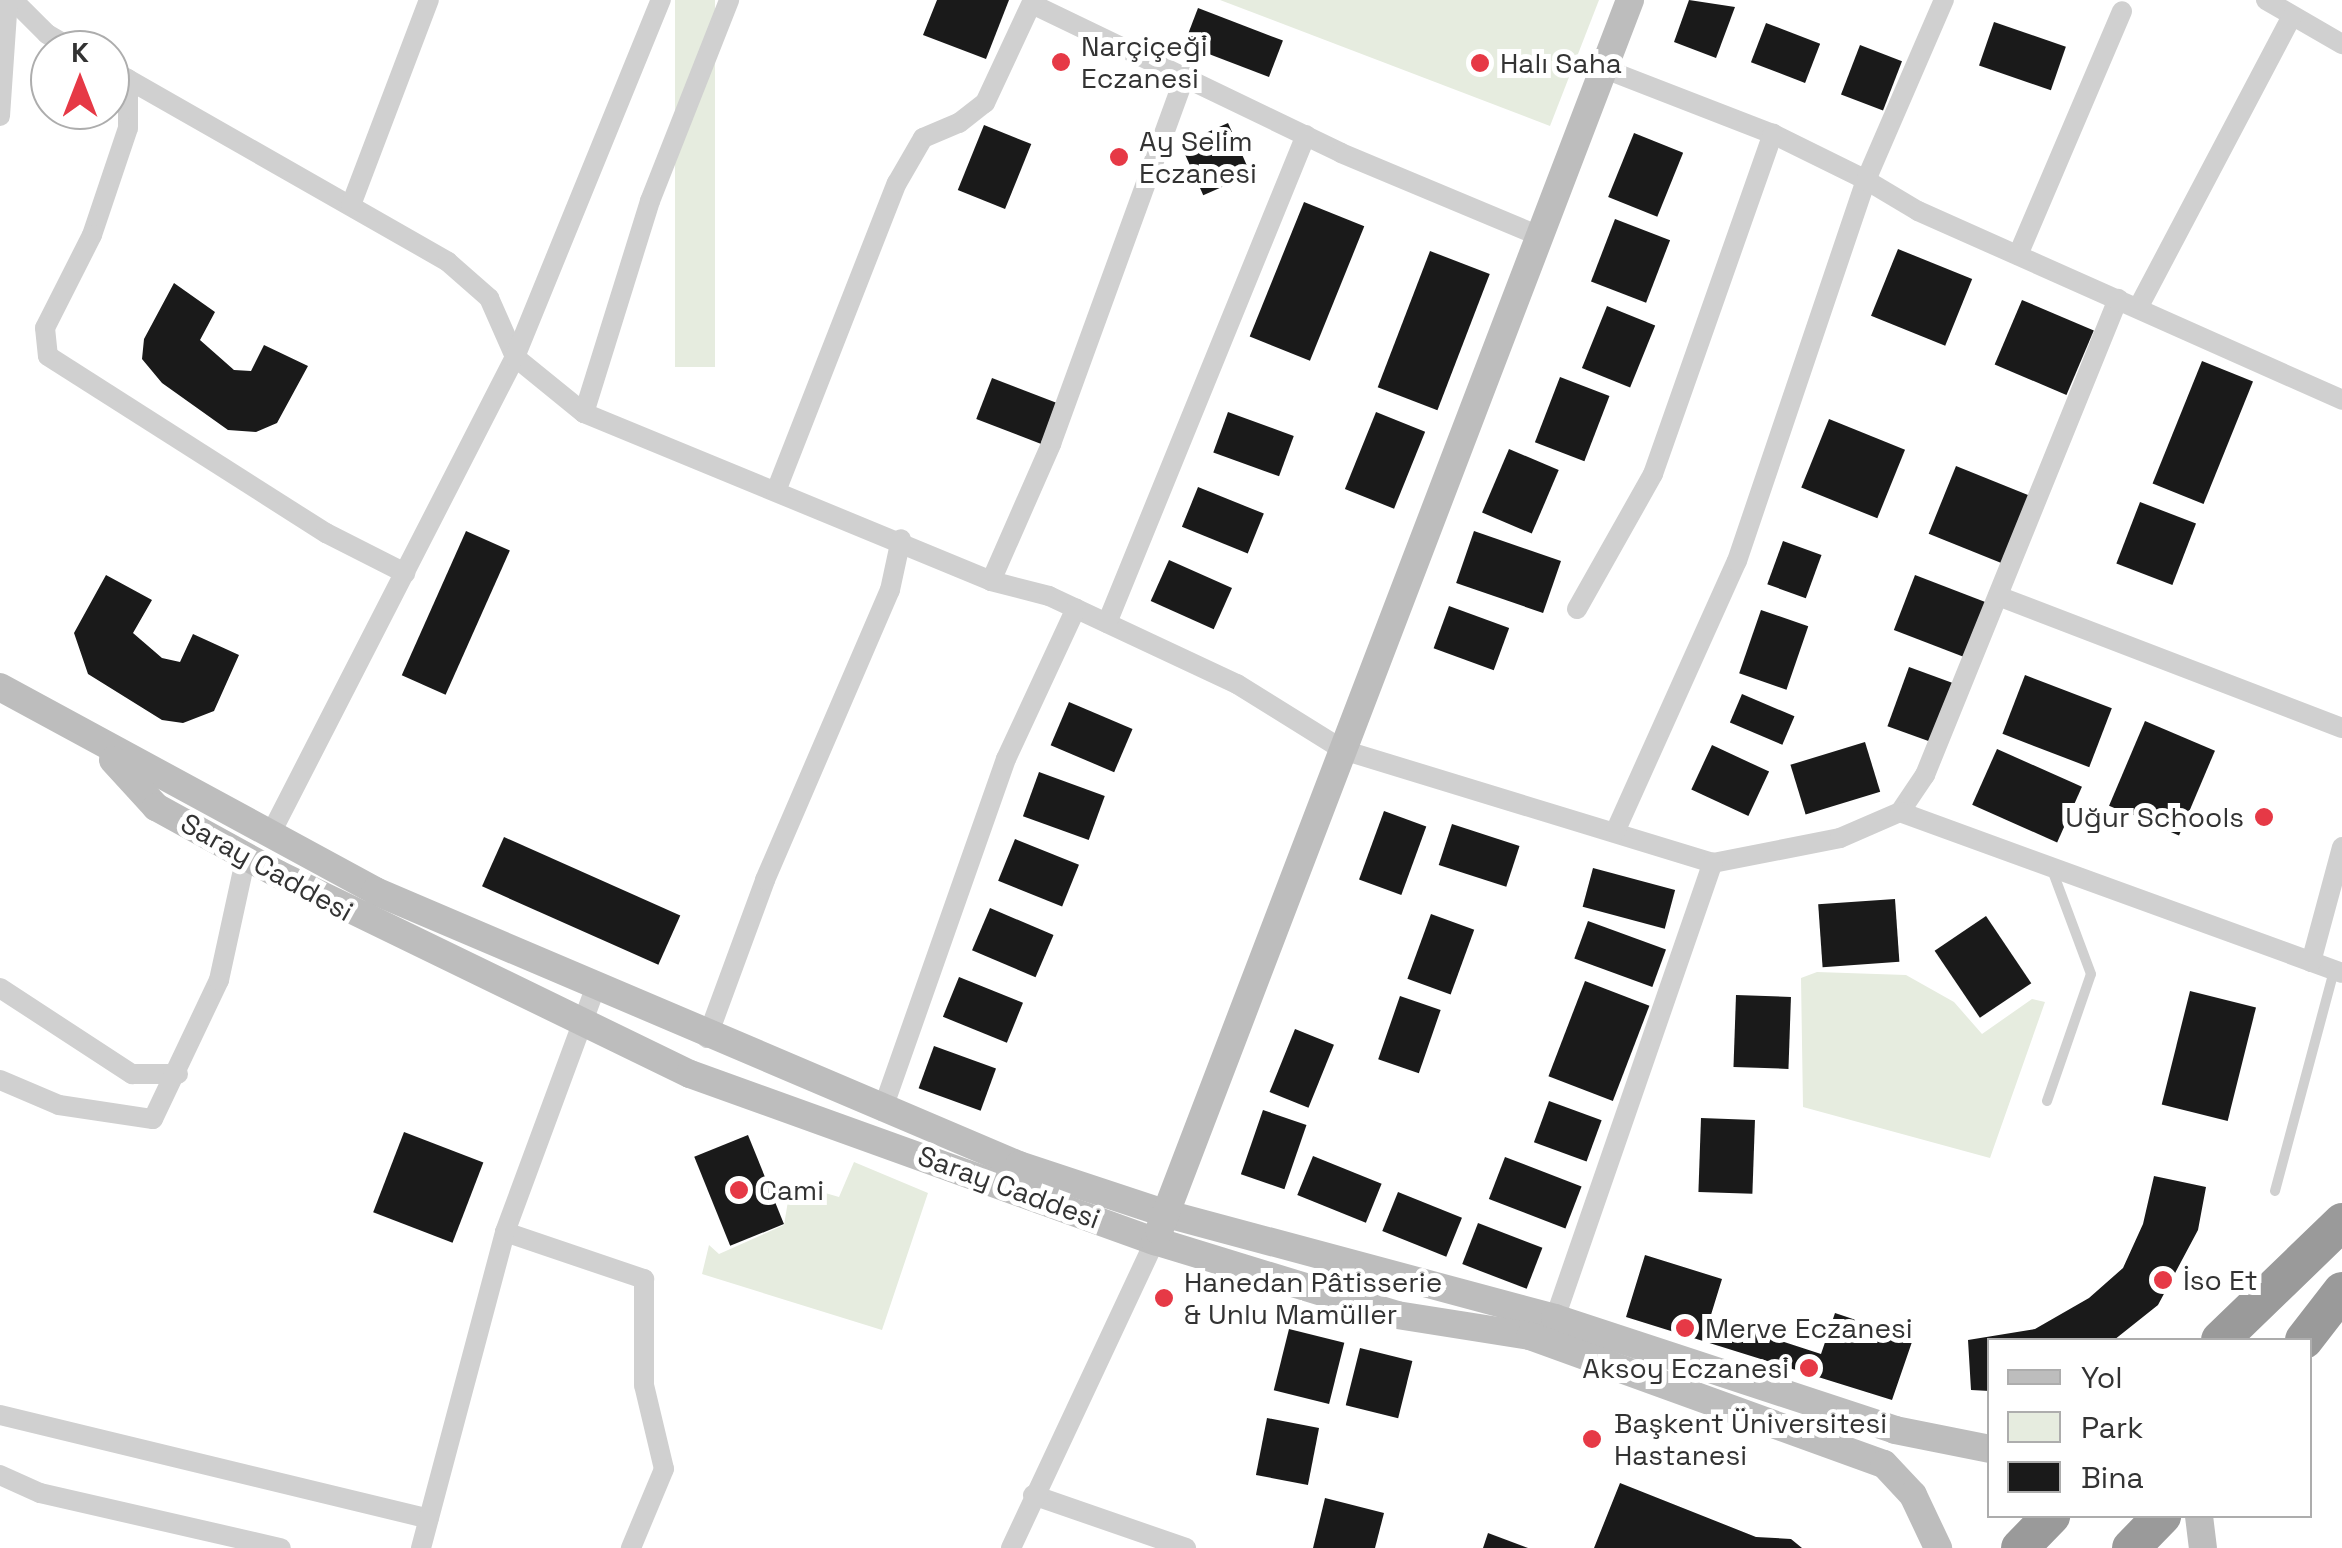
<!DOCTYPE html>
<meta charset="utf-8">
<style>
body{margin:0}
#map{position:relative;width:2342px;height:1548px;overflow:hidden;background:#fff;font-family:"Space Grotesk",sans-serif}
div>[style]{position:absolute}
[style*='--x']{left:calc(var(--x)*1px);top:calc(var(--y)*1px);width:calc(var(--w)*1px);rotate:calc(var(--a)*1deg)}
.green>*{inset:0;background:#e6ecdf;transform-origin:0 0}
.building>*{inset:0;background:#1a1a1a;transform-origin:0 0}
.lane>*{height:10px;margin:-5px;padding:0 5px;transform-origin:5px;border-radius:5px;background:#d0d0d0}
.street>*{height:20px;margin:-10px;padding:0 10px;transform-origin:10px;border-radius:10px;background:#d0d0d0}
.secondary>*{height:28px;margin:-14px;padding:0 14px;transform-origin:14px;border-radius:14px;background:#bdbdbd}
.highway>*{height:38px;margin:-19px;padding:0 19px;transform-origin:19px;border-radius:19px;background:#9a9a9a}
.dots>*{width:28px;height:28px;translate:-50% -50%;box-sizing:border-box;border:5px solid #fff;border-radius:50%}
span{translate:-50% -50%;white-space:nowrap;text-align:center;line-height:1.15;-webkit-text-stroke:10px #fff;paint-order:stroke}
.poi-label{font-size:28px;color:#333}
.left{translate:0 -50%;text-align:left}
.right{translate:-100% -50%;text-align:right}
.street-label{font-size:28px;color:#333}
.legend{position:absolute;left:1987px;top:1338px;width:325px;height:180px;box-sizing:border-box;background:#fff;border:2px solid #adadad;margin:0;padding:12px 18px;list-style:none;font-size:30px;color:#333}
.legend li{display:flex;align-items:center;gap:20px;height:50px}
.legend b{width:50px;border:2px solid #adadad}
.north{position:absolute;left:30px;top:30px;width:100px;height:100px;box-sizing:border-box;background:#fff;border:2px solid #adadad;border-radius:50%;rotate:0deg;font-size:28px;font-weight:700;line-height:40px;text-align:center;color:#333}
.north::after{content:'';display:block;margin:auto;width:35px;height:45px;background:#e63946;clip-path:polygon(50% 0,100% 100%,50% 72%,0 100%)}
</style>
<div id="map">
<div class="green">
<div style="left:675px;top:0;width:40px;height:367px"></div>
<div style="clip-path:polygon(1220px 0,1599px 0,1550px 126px)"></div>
<div style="clip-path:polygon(1817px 972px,1906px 975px,1954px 1002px,1982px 1034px,2032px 999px,2045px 1002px,1990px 1158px,1803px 1107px,1801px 978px)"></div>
<div style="clip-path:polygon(854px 1162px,928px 1193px,882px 1330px,702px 1274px,709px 1245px,719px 1254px,784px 1225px,791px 1183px,839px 1197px)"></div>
</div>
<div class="building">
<div style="clip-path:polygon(937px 0,1009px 0,986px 59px,923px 35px)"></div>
<div style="clip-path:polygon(1689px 0,1735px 7px,1716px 58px,1674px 42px)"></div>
<div style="left:1198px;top:8px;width:91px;height:39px;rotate:21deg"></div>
<div style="left:1994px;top:22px;width:76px;height:46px;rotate:19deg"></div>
<div style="left:1766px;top:23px;width:58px;height:42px;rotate:21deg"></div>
<div style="left:1860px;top:45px;width:45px;height:53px;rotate:21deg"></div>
<div style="left:1228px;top:123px;width:56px;height:52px;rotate:66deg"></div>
<div style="left:984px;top:125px;width:51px;height:70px;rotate:22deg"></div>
<div style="left:1634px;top:133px;width:53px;height:69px;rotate:22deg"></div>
<div style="left:1304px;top:202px;width:65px;height:145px;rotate:22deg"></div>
<div style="left:1615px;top:219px;width:59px;height:67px;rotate:21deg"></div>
<div style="left:1898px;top:249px;width:80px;height:72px;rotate:22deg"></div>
<div style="left:1430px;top:251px;width:64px;height:146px;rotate:21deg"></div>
<div style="clip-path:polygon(174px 283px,215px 312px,200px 340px,234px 370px,251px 371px,264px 345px,308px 366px,277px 423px,256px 432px,228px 430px,162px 383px,142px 359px,144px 339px)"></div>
<div style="left:2022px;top:300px;width:78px;height:70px;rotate:23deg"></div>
<div style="left:1607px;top:306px;width:52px;height:67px;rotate:22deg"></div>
<div style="left:2202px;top:361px;width:55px;height:132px;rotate:22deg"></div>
<div style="left:1560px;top:377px;width:53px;height:70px;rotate:21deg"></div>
<div style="left:992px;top:378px;width:71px;height:44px;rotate:21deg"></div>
<div style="left:1228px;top:412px;width:70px;height:43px;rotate:20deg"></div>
<div style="left:1376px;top:412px;width:53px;height:83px;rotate:22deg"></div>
<div style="left:1829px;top:419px;width:82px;height:74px;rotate:22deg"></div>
<div style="left:1509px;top:449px;width:54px;height:69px;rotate:23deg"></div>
<div style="left:1956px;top:466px;width:79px;height:73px;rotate:22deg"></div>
<div style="left:1198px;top:487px;width:71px;height:43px;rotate:22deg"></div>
<div style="left:2140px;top:502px;width:60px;height:66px;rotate:21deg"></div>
<div style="left:466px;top:531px;width:48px;height:158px;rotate:24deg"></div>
<div style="left:1474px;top:531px;width:92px;height:55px;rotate:19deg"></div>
<div style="left:1783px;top:541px;width:41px;height:46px;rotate:20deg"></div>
<div style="left:1169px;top:560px;width:69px;height:45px;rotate:24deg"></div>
<div style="clip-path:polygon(106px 575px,152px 600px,133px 633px,162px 658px,180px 662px,193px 634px,239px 655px,214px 711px,183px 723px,162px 720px,88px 674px,74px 633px)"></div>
<div style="left:1915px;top:575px;width:78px;height:59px;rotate:21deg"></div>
<div style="left:1449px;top:606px;width:64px;height:45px;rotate:20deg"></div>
<div style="left:1761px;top:610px;width:50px;height:67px;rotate:19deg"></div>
<div style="left:1909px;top:667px;width:48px;height:63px;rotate:20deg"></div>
<div style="left:2025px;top:675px;width:93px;height:63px;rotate:21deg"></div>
<div style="left:1742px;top:694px;width:57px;height:31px;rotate:23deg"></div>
<div style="left:1069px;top:702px;width:69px;height:47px;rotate:23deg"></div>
<div style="left:2145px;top:721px;width:76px;height:92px;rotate:23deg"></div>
<div style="left:1865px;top:742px;width:52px;height:78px;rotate:73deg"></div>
<div style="left:1712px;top:745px;width:63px;height:49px;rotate:25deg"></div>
<div style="left:1997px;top:749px;width:93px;height:61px;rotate:24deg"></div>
<div style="left:1039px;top:772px;width:70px;height:47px;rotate:20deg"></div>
<div style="left:1384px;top:811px;width:45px;height:73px;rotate:20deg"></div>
<div style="left:1452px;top:824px;width:71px;height:43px;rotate:18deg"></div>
<div style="left:504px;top:837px;width:193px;height:54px;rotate:24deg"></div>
<div style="left:1015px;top:839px;width:69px;height:45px;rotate:22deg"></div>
<div style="left:1593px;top:868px;width:85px;height:40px;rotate:15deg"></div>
<div style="left:1895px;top:899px;width:63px;height:77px;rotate:86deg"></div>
<div style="left:990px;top:908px;width:69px;height:46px;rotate:23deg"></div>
<div style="left:1431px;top:914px;width:46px;height:69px;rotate:20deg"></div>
<div style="left:1986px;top:916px;width:81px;height:62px;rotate:56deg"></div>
<div style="left:1588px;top:921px;width:83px;height:40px;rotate:20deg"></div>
<div style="left:959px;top:977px;width:69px;height:43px;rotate:22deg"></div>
<div style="left:1585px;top:981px;width:69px;height:102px;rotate:21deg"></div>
<div style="left:2190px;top:991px;width:68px;height:117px;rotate:14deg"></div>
<div style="left:1736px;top:995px;width:55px;height:72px;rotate:2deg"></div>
<div style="left:1400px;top:996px;width:43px;height:67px;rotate:19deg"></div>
<div style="left:1295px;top:1029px;width:42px;height:68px;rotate:22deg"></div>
<div style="left:934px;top:1046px;width:66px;height:45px;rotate:20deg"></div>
<div style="left:1549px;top:1101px;width:56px;height:44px;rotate:20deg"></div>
<div style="left:1263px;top:1110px;width:46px;height:68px;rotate:19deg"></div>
<div style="left:1701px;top:1118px;width:54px;height:74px;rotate:2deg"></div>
<div style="left:404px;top:1132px;width:85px;height:86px;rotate:21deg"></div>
<div style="left:748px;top:1135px;width:96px;height:58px;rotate:68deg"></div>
<div style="left:1313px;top:1156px;width:74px;height:42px;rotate:22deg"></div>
<div style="left:1505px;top:1157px;width:82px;height:45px;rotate:21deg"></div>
<div style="clip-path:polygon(2154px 1176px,2206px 1187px,2198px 1230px,2158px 1305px,2114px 1340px,1990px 1340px,1990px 1391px,1971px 1390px,1968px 1340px,2035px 1329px,2089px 1298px,2123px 1268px,2143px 1224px)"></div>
<div style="left:1398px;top:1192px;width:69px;height:42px;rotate:22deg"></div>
<div style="left:1478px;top:1223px;width:69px;height:44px;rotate:21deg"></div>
<div style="clip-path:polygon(1645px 1255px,1722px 1279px,1710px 1318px,1821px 1354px,1835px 1313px,1913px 1339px,1892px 1400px,1626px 1317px)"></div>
<div style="left:1289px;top:1329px;width:57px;height:63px;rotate:14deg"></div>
<div style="left:1360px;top:1348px;width:54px;height:59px;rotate:14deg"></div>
<div style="left:1267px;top:1418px;width:53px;height:58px;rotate:11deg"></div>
<div style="clip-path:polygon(1620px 1483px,1756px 1537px,1791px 1539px,1802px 1548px,1594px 1548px)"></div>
<div style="clip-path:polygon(1325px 1498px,1384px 1513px,1375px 1548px,1313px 1548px)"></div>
<div style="clip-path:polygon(1488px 1533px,1528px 1548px,1483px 1548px)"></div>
</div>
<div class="lane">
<div style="--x:2047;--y:1101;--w:134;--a:-70.9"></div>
<div style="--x:2091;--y:974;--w:114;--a:-110.5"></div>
<div style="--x:2275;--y:1191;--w:228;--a:-75"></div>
</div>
<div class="street">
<div style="--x:13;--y:0;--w:48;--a:45"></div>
<div style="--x:47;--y:34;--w:32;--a:30"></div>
<div style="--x:2266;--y:0;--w:88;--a:30.1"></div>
<div style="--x:1032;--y:4;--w:343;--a:25.7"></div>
<div style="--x:1341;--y:153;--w:218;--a:22.7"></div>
<div style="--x:110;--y:69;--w:389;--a:29.7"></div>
<div style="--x:448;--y:262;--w:55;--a:41.3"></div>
<div style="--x:489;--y:298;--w:64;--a:66.2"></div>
<div style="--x:515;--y:357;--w:89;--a:39.1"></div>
<div style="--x:584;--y:413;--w:440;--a:22.4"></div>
<div style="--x:991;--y:581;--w:60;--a:14.5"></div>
<div style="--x:1049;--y:596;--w:208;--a:25.1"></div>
<div style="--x:1237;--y:684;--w:125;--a:31.9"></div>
<div style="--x:1343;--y:750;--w:387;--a:17"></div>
<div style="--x:1713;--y:863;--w:129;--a:-11.1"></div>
<div style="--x:1840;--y:838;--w:65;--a:-23.4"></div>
<div style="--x:1900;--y:812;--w:45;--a:-56"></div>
<div style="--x:1925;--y:775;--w:514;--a:-67.93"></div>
<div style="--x:1605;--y:69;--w:180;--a:21.2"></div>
<div style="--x:1773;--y:134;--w:104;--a:26.3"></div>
<div style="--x:1866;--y:180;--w:196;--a:-66.6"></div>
<div style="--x:128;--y:79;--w:49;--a:90"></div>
<div style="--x:128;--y:128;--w:113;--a:108.6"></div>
<div style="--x:92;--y:235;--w:104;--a:116.8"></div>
<div style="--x:45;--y:328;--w:28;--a:84"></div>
<div style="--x:48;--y:356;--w:330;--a:32.5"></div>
<div style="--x:326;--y:533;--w:89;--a:26.9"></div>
<div style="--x:0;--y:116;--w:116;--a:-86.1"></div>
<div style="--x:351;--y:205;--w:219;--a:-69.2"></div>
<div style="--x:2018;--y:255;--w:265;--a:-66.9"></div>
<div style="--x:2138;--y:308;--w:330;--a:-62.2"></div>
<div style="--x:584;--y:413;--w:222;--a:-72.7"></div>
<div style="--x:650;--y:201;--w:216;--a:-68.5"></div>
<div style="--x:776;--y:491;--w:331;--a:-68.6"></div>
<div style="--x:897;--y:183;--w:52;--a:-60"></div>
<div style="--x:923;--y:138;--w:39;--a:-23"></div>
<div style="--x:959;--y:123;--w:33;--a:-38"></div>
<div style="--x:985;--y:103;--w:114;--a:-65"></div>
<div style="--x:991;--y:581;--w:150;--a:-66.3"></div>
<div style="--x:1051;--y:444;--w:393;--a:-70"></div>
<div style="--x:1998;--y:596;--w:368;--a:21"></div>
<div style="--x:1577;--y:609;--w:155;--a:-60.6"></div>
<div style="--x:1653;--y:474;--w:361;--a:-70.6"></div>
<div style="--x:1107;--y:623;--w:527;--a:-67.82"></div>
<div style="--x:1900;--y:812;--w:470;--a:20"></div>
<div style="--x:1615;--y:832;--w:297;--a:-65.8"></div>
<div style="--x:1737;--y:561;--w:402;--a:-71.3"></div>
<div style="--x:1866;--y:180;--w:61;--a:30.8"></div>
<div style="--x:1918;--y:211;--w:464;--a:24"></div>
<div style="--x:270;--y:835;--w:537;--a:-62.86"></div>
<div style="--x:515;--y:357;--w:386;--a:-67.8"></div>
<div style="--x:2311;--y:962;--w:119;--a:-74.9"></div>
<div style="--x:0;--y:988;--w:158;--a:33.1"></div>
<div style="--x:132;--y:1074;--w:46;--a:0"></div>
<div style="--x:707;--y:1038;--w:168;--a:-69.8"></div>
<div style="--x:765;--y:880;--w:316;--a:-66.7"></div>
<div style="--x:890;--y:590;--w:52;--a:-77.8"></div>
<div style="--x:0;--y:1080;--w:64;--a:23"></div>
<div style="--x:59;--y:1105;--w:95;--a:8.5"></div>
<div style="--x:153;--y:1119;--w:154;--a:-64.6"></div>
<div style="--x:219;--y:980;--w:127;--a:-77.7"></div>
<div style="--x:882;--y:1111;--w:373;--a:-70.6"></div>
<div style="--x:1006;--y:759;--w:166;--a:-65.1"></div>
<div style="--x:505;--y:1232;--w:147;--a:18.7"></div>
<div style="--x:644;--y:1279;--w:106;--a:90"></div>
<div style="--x:644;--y:1385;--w:86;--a:76.6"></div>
<div style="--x:664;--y:1469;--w:86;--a:112.7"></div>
<div style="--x:1555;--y:1318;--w:482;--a:-70.9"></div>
<div style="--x:0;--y:1415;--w:441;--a:13.6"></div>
<div style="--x:0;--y:1475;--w:44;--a:24.2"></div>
<div style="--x:40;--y:1493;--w:247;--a:12.9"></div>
<div style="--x:1033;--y:1495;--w:162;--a:19.1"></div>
<div style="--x:421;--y:1548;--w:327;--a:-75.1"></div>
<div style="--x:505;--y:1232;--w:259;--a:-69.7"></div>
<div style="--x:1011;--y:1548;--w:339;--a:-64.9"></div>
</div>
<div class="secondary">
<div style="--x:0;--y:687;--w:427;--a:28.5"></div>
<div style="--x:375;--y:891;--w:700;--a:23.05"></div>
<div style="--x:1019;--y:1165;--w:156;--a:18.3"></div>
<div style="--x:1167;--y:1214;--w:402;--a:15"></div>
<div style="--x:1555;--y:1318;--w:358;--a:18.2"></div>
<div style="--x:1895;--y:1430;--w:97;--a:11.3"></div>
<div style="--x:113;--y:760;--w:64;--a:47.5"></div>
<div style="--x:156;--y:807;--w:139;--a:28.8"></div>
<div style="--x:278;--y:874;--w:458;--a:25.9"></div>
<div style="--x:690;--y:1074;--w:494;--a:19.8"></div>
<div style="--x:1155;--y:1241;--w:253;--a:17"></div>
<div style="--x:1397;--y:1315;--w:135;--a:9"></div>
<div style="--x:1530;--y:1336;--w:376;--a:19.9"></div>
<div style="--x:1884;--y:1464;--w:42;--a:46.9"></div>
<div style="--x:1913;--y:1495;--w:59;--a:64.7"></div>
<div style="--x:1159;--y:1231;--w:1318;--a:-69.06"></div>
<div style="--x:2199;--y:1516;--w:32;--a:83"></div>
</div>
<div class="highway">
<div style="--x:2220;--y:1340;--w:170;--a:-44"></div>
<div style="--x:2304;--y:1340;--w:62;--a:-52.2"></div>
<div style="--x:2020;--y:1548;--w:45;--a:-45.9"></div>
<div style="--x:2131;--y:1548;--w:45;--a:-45.9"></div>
</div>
<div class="dots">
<div style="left:1061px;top:62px;background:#e63946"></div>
<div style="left:1480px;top:63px;background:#e63946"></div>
<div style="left:1119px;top:157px;background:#e63946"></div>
<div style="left:2264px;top:817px;background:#e63946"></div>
<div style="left:739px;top:1190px;background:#e63946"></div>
<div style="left:2163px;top:1280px;background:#e63946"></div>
<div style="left:1164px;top:1298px;background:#e63946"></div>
<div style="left:1685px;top:1328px;background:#e63946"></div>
<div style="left:1809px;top:1368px;background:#e63946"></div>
<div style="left:1592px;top:1439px;background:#e63946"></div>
</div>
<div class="poi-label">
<span class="left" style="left:1081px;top:62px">Narçiçeği<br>Eczanesi</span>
<span class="left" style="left:1500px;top:63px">Halı Saha</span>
<span class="left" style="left:1139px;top:157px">Ay Selim<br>Eczanesi</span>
<span class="right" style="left:2244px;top:817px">Uğur Schools</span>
<span class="left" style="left:759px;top:1190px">Cami</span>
<span class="left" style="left:2183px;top:1280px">İso Et</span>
<span class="left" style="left:1184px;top:1298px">Hanedan Pâtisserie<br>&amp; Unlu Mamüller</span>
<span class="left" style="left:1705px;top:1328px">Merve Eczanesi</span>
<span class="right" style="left:1789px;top:1368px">Aksoy Eczanesi</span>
<span class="left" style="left:1614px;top:1439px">Başkent Üniversitesi<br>Hastanesi</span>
</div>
<div class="street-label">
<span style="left:267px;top:867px;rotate:29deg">Saray Caddesi</span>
<span style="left:1009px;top:1187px;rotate:20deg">Saray Caddesi</span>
</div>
<ul class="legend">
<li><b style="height:12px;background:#bdbdbd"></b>Yol</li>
<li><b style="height:28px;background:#e6ecdf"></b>Park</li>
<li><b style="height:28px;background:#1a1a1a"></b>Bina</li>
</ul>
<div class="north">K</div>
</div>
